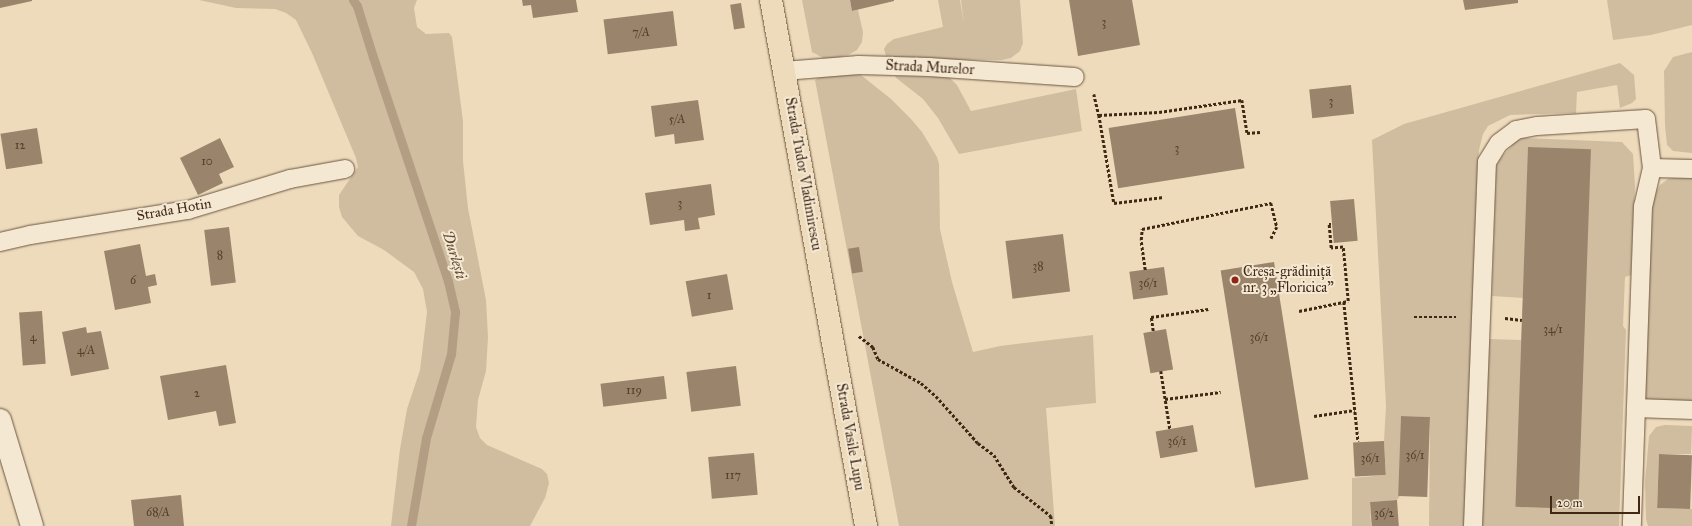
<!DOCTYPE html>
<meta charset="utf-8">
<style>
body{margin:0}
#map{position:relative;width:1692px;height:526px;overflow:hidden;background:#eedbbc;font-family:"IM FELL Great Primer",serif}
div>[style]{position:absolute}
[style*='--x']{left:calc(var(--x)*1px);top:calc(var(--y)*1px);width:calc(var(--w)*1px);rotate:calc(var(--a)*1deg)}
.green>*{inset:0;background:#d0bda0}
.stream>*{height:9px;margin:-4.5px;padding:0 4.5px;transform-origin:4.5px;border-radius:4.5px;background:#b39e83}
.building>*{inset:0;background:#9a856c;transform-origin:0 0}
.path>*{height:2.5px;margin-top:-1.25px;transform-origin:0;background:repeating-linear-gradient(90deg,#402815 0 3px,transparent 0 5px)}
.roads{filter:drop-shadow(0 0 1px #6c553f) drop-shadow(0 0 1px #6c553f)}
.service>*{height:18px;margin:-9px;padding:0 9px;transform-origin:9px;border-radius:9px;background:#f4e8d3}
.minor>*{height:22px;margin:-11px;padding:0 11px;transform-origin:11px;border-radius:11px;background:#f4e8d3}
.primary>*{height:22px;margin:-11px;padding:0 11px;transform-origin:11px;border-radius:11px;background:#eedbbc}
.dots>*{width:11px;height:11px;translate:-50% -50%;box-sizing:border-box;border:2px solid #f4e8d3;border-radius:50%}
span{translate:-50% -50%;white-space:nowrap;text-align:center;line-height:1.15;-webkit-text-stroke:4px #f4e8d3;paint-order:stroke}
.number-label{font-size:12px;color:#563f2b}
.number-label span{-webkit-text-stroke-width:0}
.street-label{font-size:14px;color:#402815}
.poi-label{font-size:14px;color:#402815}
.left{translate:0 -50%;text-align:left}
.water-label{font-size:15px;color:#624b36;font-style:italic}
.scale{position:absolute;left:1550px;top:496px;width:90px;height:18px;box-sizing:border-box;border:2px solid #402815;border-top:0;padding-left:5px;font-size:12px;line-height:14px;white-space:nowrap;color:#402815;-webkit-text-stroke:3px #f4e8d3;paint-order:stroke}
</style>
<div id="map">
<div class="green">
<div style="clip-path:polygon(199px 0,417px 0,414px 8px,417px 27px,426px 34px,449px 33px,452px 37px,463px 121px,463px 161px,468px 208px,486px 300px,488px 337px,486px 371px,478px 400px,476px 427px,480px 438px,487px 445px,542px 469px,547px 474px,549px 483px,545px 498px,530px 526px,391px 526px,400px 449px,407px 409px,420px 370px,427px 312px,423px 289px,414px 272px,384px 250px,358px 236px,342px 217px,339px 207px,339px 195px,358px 167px,356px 158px,312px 53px,296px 20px,286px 13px,275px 9px,236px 8px)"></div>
<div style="clip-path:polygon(802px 0,850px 0,852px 11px,858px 10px,863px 32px,862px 42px,857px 50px,848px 55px,836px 58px,823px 58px,812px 52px)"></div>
<div style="clip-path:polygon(938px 0,960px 0,964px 24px,961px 0,1020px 0,1023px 43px,1020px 51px,1011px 58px,1002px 60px,892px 59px,886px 56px,884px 49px,887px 44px,894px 39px,943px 27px)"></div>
<div style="clip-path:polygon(1607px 0,1692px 0,1692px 25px,1651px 35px,1613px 40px)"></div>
<div style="clip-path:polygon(1692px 52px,1692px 153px,1673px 151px,1667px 145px,1665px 126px,1664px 71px,1673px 57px)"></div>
<div style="clip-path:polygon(1620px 63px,1634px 75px,1636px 99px,1632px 103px,1620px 108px,1617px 85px,1577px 92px,1576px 113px,1510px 115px,1488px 126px,1483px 134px,1479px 150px,1467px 526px,1429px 526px,1430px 417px,1402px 416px,1400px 496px,1397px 500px,1370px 502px,1371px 526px,1352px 526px,1352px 478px,1386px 475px,1384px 441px,1386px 406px,1372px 140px,1404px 124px)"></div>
<div style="clip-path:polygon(823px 75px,861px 75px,891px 99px,911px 119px,922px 132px,937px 157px,939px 164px,940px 229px,952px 282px,973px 352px,1000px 346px,1093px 335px,1096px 403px,1046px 408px,1055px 526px,899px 526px,815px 80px)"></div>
<div style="clip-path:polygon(896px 76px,949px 77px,957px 85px,971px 111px,1076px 89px,1082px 131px,959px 154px,938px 118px,923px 99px,895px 77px)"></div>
<div style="clip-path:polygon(1523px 138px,1622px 142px,1633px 154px,1635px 186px,1631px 275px,1625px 277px,1623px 326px,1626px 330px,1619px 526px,1482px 526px,1489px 339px,1521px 340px,1523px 298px,1492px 296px,1496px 167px,1500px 159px,1516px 141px)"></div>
<div style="clip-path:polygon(1683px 176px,1692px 177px,1692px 401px,1643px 399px,1651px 202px,1660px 185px,1668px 179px)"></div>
<div style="clip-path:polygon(1665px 425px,1692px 426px,1691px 454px,1659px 454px,1657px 508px,1692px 509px,1692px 526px,1648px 526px,1646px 519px,1645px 482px,1649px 436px,1656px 427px)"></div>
</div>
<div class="stream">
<div style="--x:353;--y:0;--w:7;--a:56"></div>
<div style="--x:357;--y:6;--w:53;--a:72.6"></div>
<div style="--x:373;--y:57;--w:236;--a:71.5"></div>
<div style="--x:448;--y:281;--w:32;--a:77"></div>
<div style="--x:455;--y:312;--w:42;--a:95.4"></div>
<div style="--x:451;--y:354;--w:88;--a:106.6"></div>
<div style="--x:426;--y:438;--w:89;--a:99.7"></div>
</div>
<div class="building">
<div style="clip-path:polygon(0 0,32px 0,32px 1px,0 8px)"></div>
<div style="clip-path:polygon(522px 0,576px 0,578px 12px,533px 18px,531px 5px,523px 6px)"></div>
<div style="clip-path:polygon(850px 0,894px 0,894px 1px,852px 11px)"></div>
<div style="clip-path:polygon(1069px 0,1132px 0,1140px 45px,1078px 56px)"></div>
<div style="clip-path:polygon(1463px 0,1518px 0,1518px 3px,1465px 10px)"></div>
<div style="left:741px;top:3px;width:25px;height:11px;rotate:81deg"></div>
<div style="left:673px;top:11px;width:35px;height:70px;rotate:83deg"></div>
<div style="left:1351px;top:85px;width:29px;height:42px;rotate:84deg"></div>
<div style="clip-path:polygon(698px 100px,704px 140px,675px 144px,674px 134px,655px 137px,651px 106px)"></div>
<div style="left:1235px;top:108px;width:61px;height:128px;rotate:81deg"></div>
<div style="left:37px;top:128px;width:36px;height:37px;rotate:81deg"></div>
<div style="clip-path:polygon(220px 138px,234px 167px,219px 174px,223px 183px,198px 195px,180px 158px)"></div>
<div style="left:1528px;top:147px;width:63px;height:360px;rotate:2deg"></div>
<div style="clip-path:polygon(711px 184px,715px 215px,698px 218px,700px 229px,685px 231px,684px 220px,650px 225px,645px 193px)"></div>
<div style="left:1354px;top:199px;width:42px;height:24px;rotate:85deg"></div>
<div style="left:229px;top:227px;width:56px;height:25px;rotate:83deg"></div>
<div style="left:1063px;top:234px;width:58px;height:58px;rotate:83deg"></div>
<div style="clip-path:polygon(140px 244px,146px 276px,155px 274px,157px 285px,148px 287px,151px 303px,115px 310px,104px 251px)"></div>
<div style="left:859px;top:247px;width:25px;height:11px;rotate:81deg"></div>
<div style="left:1274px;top:262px;width:220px;height:54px;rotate:81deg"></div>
<div style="left:1164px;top:267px;width:28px;height:35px;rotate:82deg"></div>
<div style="left:727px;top:274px;width:36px;height:42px;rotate:80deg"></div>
<div style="left:42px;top:311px;width:53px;height:23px;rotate:86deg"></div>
<div style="clip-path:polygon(86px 327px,87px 333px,101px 331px,109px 369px,71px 376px,62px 332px)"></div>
<div style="left:1166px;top:329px;width:41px;height:23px;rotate:80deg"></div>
<div style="clip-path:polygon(226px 365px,236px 423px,219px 426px,216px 411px,168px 420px,160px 376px)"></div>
<div style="left:736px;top:366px;width:40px;height:50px;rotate:83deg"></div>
<div style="left:664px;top:376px;width:23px;height:64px;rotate:83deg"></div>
<div style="left:1401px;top:416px;width:29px;height:80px;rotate:2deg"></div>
<div style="left:1193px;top:425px;width:27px;height:38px;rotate:80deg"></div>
<div style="left:1384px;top:441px;width:34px;height:31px;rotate:87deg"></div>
<div style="left:754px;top:453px;width:42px;height:46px;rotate:85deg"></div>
<div style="left:1659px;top:454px;width:33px;height:54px;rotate:2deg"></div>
<div style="clip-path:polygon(181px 495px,184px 526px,134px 526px,131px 500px)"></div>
<div style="left:1397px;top:500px;width:26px;height:27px;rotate:86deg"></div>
</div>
<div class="path">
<div style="--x:1094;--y:94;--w:22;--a:77"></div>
<div style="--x:1099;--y:115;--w:60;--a:-2.9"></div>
<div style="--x:1159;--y:112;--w:84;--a:-8.2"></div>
<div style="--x:1242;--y:100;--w:33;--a:81"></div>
<div style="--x:1247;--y:133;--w:13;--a:-4"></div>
<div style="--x:1099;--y:115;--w:89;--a:80.3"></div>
<div style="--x:1114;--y:203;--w:50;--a:-6.8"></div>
<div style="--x:1145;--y:270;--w:30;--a:-98"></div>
<div style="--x:1141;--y:240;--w:11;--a:-85"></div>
<div style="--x:1142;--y:229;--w:132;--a:-11.4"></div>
<div style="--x:1271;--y:203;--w:25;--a:76"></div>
<div style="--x:1277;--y:227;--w:13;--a:117"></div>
<div style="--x:1344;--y:302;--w:140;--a:84.2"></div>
<div style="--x:1299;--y:311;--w:50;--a:-11.5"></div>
<div style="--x:1348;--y:301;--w:54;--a:-95.3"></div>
<div style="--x:1343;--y:247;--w:12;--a:175"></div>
<div style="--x:1331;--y:248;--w:24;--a:-95"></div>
<div style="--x:1329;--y:224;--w:2;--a:0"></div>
<div style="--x:1414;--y:317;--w:42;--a:0"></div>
<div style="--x:1505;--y:318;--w:17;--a:7"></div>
<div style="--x:1153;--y:331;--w:14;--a:-98"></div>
<div style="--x:1151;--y:317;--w:58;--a:-8"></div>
<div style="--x:859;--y:336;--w:18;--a:38"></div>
<div style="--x:873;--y:347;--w:13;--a:67"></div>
<div style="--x:878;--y:359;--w:49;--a:29.2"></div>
<div style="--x:921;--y:383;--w:20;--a:41"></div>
<div style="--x:936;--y:396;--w:63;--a:48.2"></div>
<div style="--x:978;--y:443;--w:20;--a:37"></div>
<div style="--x:994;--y:455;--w:38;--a:58"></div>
<div style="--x:1014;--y:487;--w:47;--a:38.1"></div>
<div style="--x:1051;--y:516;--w:10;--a:84"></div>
<div style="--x:1161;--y:371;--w:59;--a:81.2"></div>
<div style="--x:1165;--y:399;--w:56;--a:-7.1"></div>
<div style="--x:1314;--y:416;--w:41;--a:-8.3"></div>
</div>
<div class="roads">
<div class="service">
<div style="--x:784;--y:71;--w:75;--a:-4.6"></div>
<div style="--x:859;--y:65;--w:70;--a:1.6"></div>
<div style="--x:929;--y:67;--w:146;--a:3.9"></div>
<div style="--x:1652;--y:168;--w:40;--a:1.4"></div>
<div style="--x:0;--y:242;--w:31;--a:-13"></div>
<div style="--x:30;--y:235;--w:160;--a:-9"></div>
<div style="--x:188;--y:210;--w:107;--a:-16.9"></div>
<div style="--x:290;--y:179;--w:56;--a:-10.3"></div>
<div style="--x:1636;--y:408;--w:56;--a:2"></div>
<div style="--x:1473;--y:526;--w:364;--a:-87.8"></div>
<div style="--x:1487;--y:162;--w:22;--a:-58"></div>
<div style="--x:1499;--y:143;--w:21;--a:-37"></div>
<div style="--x:1516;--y:130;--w:21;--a:-11"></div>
<div style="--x:1537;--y:126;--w:109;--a:-3.7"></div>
<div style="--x:1646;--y:119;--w:49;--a:83"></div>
<div style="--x:1652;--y:168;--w:39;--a:103"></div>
<div style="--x:1643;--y:206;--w:320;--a:92"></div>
</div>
<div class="minor">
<div style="--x:0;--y:420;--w:111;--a:73.2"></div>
</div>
<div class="primary">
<div style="--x:771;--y:0;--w:535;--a:79.76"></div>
</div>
</div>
<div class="dots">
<div style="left:1235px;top:280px;background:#8f2418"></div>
</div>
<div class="number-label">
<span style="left:1104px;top:23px">3</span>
<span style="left:641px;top:33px">7/A</span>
<span style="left:1331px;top:102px">3</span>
<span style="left:677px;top:120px">5/A</span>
<span style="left:20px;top:146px">12</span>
<span style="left:1177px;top:149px">3</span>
<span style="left:207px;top:162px">10</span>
<span style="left:680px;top:204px">3</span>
<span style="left:220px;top:256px">8</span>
<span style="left:1038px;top:267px">38</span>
<span style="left:133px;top:281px">6</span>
<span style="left:1148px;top:284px">36/1</span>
<span style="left:709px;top:296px">1</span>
<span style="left:1553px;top:330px">34/1</span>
<span style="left:33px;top:338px">4</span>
<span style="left:1259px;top:338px">36/1</span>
<span style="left:86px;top:351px">4/A</span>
<span style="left:634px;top:391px">119</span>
<span style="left:197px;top:394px">2</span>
<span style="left:1177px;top:442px">36/1</span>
<span style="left:1415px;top:456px">36/1</span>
<span style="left:1370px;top:459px">36/1</span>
<span style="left:733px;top:476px">117</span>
<span style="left:158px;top:513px">68/A</span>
<span style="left:1384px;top:514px">36/2</span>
</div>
<div class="street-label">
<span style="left:930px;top:68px;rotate:3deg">Strada Murelor</span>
<span style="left:803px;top:174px;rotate:80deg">Strada Tudor Vladimirescu</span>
<span style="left:174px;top:210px;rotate:-10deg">Strada Hotin</span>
<span style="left:850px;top:437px;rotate:80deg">Strada Vasile Lupu</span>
</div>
<div class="poi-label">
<span class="left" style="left:1243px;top:280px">Creșa-grădiniță<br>nr. 3 „Floricica”</span>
</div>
<div class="water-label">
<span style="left:454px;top:255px;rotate:73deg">Durlești</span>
</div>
<div class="scale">20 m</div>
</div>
